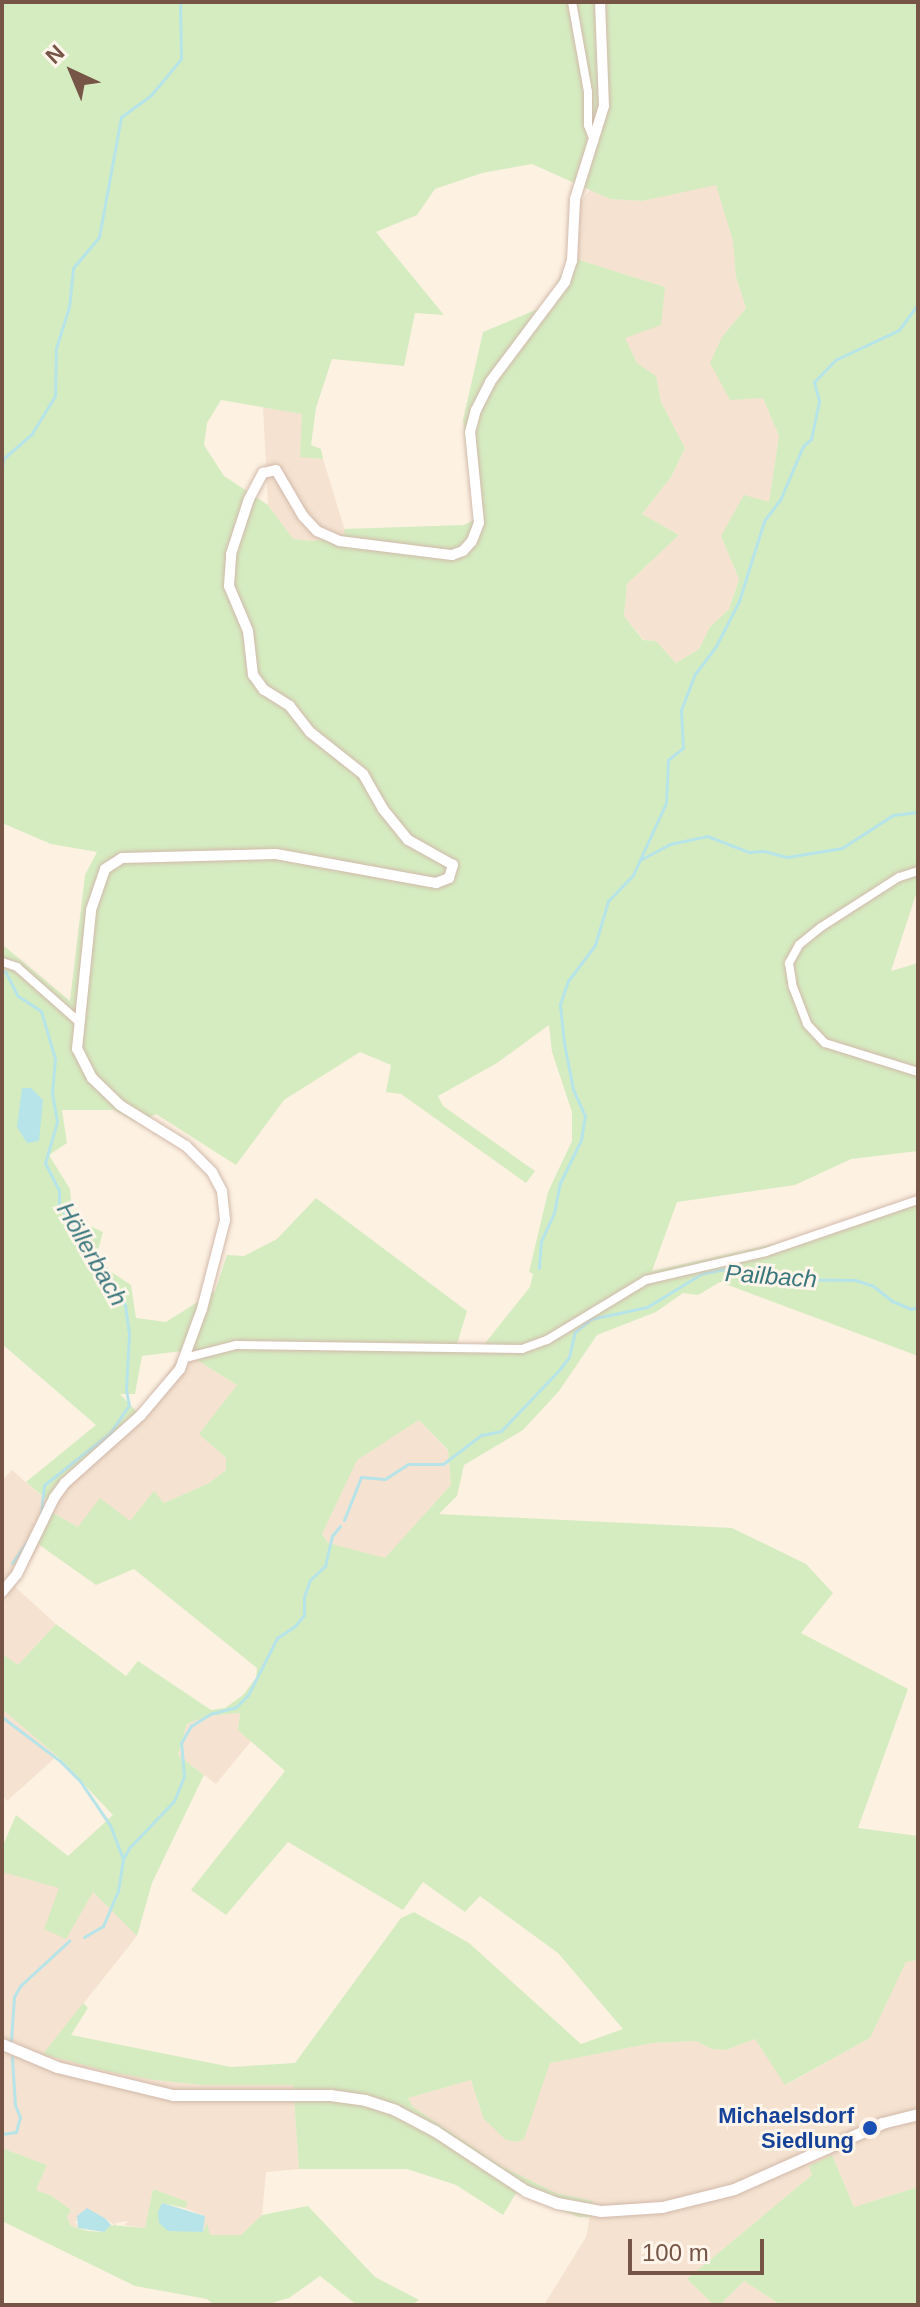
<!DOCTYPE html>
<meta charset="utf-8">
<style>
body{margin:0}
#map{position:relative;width:920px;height:2307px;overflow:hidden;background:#fdf1e2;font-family:Arial,sans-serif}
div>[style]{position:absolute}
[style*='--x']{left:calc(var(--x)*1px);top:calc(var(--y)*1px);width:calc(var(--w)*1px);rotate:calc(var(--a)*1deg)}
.residential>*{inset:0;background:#f5e2d0}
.green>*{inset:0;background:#d5ecc0}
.water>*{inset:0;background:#b6e4e8}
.stream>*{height:3px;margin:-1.5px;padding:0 1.5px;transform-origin:1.5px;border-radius:1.5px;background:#b6e4e8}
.roads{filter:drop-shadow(0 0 2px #d1b9ab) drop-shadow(0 0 2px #d1b9ab)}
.minor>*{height:8px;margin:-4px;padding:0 4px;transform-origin:4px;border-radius:4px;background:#fff}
.tertiary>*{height:10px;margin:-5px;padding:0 5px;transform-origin:5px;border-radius:5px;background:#fff}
.secondary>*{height:11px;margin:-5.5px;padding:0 5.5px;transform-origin:5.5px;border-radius:5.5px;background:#fff}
.dots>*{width:22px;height:22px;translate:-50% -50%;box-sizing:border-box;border:4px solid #fff5ea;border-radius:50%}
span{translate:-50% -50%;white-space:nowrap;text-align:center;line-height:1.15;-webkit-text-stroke:6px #fff5ea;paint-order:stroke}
.transit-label{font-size:22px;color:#164399;font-weight:700}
.right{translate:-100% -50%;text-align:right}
.water-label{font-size:24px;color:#3a767d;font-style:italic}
.frame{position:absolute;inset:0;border:4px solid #765547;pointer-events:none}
.north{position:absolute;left:32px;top:32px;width:80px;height:80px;-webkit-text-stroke:6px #fff5ea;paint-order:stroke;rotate:316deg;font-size:22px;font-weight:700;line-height:32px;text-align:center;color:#765547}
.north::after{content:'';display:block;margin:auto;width:28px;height:36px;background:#765547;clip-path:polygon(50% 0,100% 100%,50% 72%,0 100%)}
.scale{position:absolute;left:628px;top:2239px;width:136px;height:36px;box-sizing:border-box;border:4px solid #765547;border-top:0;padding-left:10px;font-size:24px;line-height:28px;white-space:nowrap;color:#765547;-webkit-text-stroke:6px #fff5ea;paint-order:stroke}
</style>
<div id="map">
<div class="residential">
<div style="clip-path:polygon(716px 184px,734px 241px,736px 277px,746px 308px,722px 337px,763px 398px,779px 436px,769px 503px,721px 536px,739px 579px,729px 609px,710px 627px,699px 649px,676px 663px,656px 641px,644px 640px,624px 616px,627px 584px,679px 535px,642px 514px,671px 477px,685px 448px,661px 402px,656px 377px,637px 363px,624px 337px,665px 287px,570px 257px,578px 205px,590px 190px,610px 199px,642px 201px)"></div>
<div style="clip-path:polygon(263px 407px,303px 414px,300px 456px,323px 459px,346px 534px,313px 541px,293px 539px,268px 505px)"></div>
<div style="clip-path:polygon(182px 1351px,237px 1385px,200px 1434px,226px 1458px,226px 1470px,209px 1483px,164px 1503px,154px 1492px,130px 1521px,78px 1527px,44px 1508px,31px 1539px,40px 1546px,14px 1586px,56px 1624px,17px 1666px,2px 1654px,2px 1481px,12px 1470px,46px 1500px,151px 1399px)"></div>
<div style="clip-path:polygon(419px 1420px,448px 1451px,451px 1485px,385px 1559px,328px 1543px,322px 1534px,356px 1460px)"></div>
<div style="clip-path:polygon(2px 1709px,57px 1756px,7px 1801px,2px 1795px)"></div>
<div style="clip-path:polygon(240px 1713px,238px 1730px,252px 1740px,216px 1784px,178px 1755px,187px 1724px,207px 1716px)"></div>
<div style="clip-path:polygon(2px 1872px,60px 1888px,44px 1929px,92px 1891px,137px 1936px,44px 2053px,155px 2080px,202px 2085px,293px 2085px,299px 2169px,266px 2172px,262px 2215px,241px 2235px,209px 2235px,207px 2225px,203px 2232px,205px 2216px,185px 2208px,188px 2202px,153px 2189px,145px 2228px,124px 2225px,128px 2221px,115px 2223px,117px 2227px,106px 2219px,75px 2221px,78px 2228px,71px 2226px,67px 2217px,71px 2210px,52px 2196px,36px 2190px,47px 2165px,2px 2148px)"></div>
<div style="clip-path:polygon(918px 1960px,918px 2187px,854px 2207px,832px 2155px,810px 2166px,812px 2175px,687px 2279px,714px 2305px,544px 2305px,586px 2237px,593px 2201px,556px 2193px,503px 2167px,413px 2107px,408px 2098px,471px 2080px,483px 2118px,506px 2139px,517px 2142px,524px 2138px,549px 2063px,653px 2043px,696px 2041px,712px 2049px,726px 2050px,755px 2039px,786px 2085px,870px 2038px,906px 1961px)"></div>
<div style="clip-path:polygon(744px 2281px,781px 2305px,720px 2305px)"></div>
</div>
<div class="green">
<div style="clip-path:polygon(evenodd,2px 2px,918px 2px,918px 888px,891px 971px,918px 963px,918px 1151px,851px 1159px,795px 1185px,677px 1202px,652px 1271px,791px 1240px,918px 1198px,918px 1356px,720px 1282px,698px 1295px,683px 1293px,656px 1312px,597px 1335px,559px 1391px,523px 1430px,464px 1465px,457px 1496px,439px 1514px,732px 1528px,806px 1564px,833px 1593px,801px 1633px,908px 1689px,858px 1828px,918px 1836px,918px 1960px,906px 1962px,870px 2038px,785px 2085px,755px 2039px,726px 2050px,712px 2049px,696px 2041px,653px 2043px,550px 2063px,524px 2139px,517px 2142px,506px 2140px,483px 2118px,471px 2080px,408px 2098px,413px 2107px,503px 2167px,556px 2193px,593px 2201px,591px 2217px,579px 2217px,516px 2193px,503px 2215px,456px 2185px,407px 2169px,299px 2169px,293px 2085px,202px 2085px,155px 2080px,106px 2071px,43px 2054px,83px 2003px,88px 2008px,71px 2035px,231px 2067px,295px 2063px,401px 1918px,414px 1912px,469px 1943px,581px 2044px,623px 2029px,558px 1953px,480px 1896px,465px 1912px,423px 1882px,403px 1910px,288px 1842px,226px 1915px,191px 1890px,285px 1771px,238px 1730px,240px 1713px,207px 1716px,187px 1724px,178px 1755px,204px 1775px,152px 1883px,137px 1936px,93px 1892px,66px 1939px,44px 1929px,59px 1888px,2px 1872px,2px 1848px,16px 1815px,68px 1856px,113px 1815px,57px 1756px,2px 1709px,2px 1654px,18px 1665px,56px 1624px,126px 1676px,138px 1661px,211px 1710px,225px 1708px,243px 1695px,256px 1678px,257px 1668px,134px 1569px,96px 1585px,31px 1539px,44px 1508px,78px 1527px,100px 1498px,130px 1521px,154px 1491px,164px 1503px,209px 1483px,226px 1470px,226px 1458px,199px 1434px,237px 1385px,182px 1351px,142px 1356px,135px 1394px,120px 1394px,138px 1413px,47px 1500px,26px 1482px,96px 1425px,2px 1344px,2px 901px,4px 946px,70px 1001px,85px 875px,97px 852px,51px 844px,2px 823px,2px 2px,532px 164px,610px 199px,642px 201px,716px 185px,733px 241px,736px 277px,746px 308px,722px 337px,710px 363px,730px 400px,763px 398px,779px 436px,769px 502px,744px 495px,721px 536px,739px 579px,729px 609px,710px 627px,699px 649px,676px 663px,656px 641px,643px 640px,624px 616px,627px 584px,679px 535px,642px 514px,671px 477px,685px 448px,661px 402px,656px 376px,637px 363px,625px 338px,661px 325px,665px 287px,570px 257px,545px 306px,483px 332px,463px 420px,474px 520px,464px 525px,344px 529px,345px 534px,313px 541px,293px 539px,268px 505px,224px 476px,204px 445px,207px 423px,221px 400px,302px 414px,300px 457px,323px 459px,321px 449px,311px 445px,316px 408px,332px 359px,404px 366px,415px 313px,444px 315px,376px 232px,417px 215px,435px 189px,482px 173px,532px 164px,2px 2px,549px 1025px,552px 1052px,572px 1112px,572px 1141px,548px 1192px,529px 1272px,533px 1274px,530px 1287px,482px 1347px,457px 1344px,467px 1311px,316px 1198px,277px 1239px,244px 1256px,227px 1255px,215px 1291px,166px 1322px,136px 1318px,131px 1285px,95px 1261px,103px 1232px,73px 1218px,70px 1189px,49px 1155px,67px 1143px,62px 1110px,114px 1110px,137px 1123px,156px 1114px,236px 1165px,284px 1100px,360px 1052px,391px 1065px,386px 1092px,401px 1094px,526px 1183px,535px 1171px,443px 1106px,438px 1096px,497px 1063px,549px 1025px,2px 2px,419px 1420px,448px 1450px,451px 1485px,385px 1558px,328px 1543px,322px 1534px,357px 1460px,419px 1420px)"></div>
<div style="clip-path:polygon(2px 2148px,47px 2165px,36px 2190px,52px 2196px,71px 2210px,67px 2217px,71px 2226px,88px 2231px,103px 2232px,111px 2225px,145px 2228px,153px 2189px,188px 2202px,185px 2208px,161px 2203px,187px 2231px,203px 2232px,207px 2223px,210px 2235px,241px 2235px,262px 2215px,308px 2206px,375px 2277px,419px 2300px,411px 2305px,357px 2305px,320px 2276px,289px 2298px,265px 2305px,214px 2305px,207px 2299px,135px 2286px,2px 2221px)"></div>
<div style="clip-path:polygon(832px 2155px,854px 2207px,918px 2187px,918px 2305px,781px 2305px,744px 2281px,720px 2305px,714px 2305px,687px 2279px,812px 2175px,809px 2166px)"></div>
</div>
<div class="water">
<div style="clip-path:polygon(22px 1088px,31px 1088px,43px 1100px,39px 1141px,27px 1143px,17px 1127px)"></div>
<div style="clip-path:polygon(162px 2203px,205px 2216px,203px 2232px,168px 2231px,159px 2223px,158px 2212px)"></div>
<div style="clip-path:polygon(87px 2208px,106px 2219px,111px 2225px,104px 2232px,78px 2228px,77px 2216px)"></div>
</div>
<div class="stream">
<div style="--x:2;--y:470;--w:11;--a:-85"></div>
<div style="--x:3;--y:459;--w:37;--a:-41"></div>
<div style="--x:31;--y:435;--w:46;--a:-58.4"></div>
<div style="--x:55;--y:396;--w:48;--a:-88.8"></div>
<div style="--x:56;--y:348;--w:43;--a:-72.4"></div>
<div style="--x:69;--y:307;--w:39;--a:-84"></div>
<div style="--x:73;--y:268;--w:40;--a:-50"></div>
<div style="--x:99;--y:237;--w:122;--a:-79.6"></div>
<div style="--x:121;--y:117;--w:37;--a:-36"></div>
<div style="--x:151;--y:95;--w:47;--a:-50.2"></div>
<div style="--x:181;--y:59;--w:57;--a:-91"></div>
<div style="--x:640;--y:860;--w:34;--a:-28"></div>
<div style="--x:670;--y:844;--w:38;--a:-12"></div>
<div style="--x:707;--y:836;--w:45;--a:20.9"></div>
<div style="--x:749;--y:852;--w:15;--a:-4"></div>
<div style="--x:764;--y:851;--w:24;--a:15"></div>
<div style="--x:787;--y:857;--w:56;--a:-9.3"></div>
<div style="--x:842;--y:848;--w:61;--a:-32.9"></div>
<div style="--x:893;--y:815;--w:25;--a:-7"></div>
<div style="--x:5;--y:971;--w:28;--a:63"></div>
<div style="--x:18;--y:996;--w:27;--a:33"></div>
<div style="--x:41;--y:1011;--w:50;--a:73.7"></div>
<div style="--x:55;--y:1059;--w:34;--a:95"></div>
<div style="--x:52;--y:1093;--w:29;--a:80"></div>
<div style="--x:57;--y:1122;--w:43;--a:106.3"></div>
<div style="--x:45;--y:1163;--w:30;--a:63"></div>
<div style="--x:59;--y:1190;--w:16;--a:90"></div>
<div style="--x:59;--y:1206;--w:79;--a:53.3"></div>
<div style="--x:106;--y:1269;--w:41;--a:62.2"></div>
<div style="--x:125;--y:1305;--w:29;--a:82"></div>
<div style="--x:129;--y:1334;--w:56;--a:93.1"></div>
<div style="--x:126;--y:1390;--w:15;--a:79"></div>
<div style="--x:129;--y:1405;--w:34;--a:124"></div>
<div style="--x:110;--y:1433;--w:84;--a:141.8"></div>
<div style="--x:44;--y:1485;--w:29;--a:96"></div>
<div style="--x:539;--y:1268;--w:27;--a:-86"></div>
<div style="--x:541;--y:1241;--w:31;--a:-65"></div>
<div style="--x:554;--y:1213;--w:31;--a:-79"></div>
<div style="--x:560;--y:1183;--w:48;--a:-64"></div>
<div style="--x:581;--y:1140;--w:24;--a:-81"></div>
<div style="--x:585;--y:1116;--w:30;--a:-114"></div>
<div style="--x:573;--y:1089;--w:47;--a:-101.1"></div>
<div style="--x:564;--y:1043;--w:39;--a:-96"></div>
<div style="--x:560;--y:1004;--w:24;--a:-71"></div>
<div style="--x:568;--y:981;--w:45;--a:-53.1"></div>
<div style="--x:595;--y:945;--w:46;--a:-73.5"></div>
<div style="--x:608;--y:901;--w:36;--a:-46"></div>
<div style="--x:633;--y:875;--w:79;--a:-65.4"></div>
<div style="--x:666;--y:803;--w:43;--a:-87.3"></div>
<div style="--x:668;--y:760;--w:19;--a:-39"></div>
<div style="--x:683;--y:748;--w:38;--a:-93"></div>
<div style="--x:681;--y:710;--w:39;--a:-69"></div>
<div style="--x:695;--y:674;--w:35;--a:-53"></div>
<div style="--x:716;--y:646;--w:51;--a:-62.9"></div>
<div style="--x:739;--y:601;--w:84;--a:-72.6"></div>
<div style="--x:764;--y:521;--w:26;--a:-53"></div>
<div style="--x:780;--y:500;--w:59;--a:-66.9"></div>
<div style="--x:803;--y:446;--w:11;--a:-41"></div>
<div style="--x:811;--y:439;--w:40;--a:-78"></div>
<div style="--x:819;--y:400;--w:19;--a:-106"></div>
<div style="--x:814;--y:382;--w:30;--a:-46"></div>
<div style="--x:835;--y:360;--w:71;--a:-25.1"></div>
<div style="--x:899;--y:330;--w:32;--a:-54"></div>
<div style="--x:344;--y:1520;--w:46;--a:-68.4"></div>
<div style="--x:361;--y:1477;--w:24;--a:5"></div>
<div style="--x:385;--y:1479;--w:27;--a:-33"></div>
<div style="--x:408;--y:1464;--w:35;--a:0"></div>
<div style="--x:443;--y:1464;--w:48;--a:-37.3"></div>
<div style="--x:481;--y:1435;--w:20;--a:-11"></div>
<div style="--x:501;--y:1431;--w:86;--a:-46.4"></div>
<div style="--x:560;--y:1369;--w:15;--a:-53"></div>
<div style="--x:569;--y:1357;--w:26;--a:-77"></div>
<div style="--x:575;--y:1332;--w:21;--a:-39"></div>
<div style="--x:591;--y:1319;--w:57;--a:-12.1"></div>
<div style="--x:647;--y:1307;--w:63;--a:-31.4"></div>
<div style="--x:701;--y:1274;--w:25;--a:-12"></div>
<div style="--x:725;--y:1269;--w:47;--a:12.3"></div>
<div style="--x:771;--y:1279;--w:84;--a:0.7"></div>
<div style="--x:855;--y:1280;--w:19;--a:18"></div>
<div style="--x:873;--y:1286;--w:24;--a:38"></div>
<div style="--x:892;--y:1301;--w:21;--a:23"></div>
<div style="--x:911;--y:1309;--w:7;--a:-16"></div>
<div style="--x:12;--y:1563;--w:29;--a:-55"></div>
<div style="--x:2;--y:1717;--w:73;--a:37.2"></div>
<div style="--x:60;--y:1761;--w:28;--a:45"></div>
<div style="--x:80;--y:1781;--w:53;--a:55.7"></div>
<div style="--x:110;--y:1825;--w:36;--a:69"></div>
<div style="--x:84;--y:1937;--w:22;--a:-30"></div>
<div style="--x:103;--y:1926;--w:38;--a:-67"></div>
<div style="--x:118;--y:1891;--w:32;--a:-81"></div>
<div style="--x:123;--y:1859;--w:13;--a:-61"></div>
<div style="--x:129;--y:1848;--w:65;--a:-46.2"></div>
<div style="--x:174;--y:1801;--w:27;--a:-68"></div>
<div style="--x:184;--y:1776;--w:33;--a:-95"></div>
<div style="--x:181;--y:1743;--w:20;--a:-60"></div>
<div style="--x:191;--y:1726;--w:22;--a:-32"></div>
<div style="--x:210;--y:1714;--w:27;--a:-15"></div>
<div style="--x:236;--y:1707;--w:17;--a:-45"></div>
<div style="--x:248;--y:1695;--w:64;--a:-63"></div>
<div style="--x:277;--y:1638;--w:22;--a:-34"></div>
<div style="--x:295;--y:1626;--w:14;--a:-51"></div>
<div style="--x:304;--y:1615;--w:18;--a:-90"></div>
<div style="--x:304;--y:1597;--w:18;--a:-71"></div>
<div style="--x:310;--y:1580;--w:21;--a:-43"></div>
<div style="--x:325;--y:1566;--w:31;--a:-77"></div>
<div style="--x:332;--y:1536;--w:13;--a:-51"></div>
<div style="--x:11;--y:2041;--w:44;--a:-86.1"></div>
<div style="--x:14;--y:1997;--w:13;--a:-61"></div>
<div style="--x:20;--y:1986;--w:67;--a:-42.6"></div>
<div style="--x:2;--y:2134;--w:14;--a:-8"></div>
<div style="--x:16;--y:2132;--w:16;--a:-75"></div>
<div style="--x:20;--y:2117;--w:13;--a:-113"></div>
<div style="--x:15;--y:2105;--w:48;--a:-93.6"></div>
</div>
<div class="roads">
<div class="minor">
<div style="--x:572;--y:2;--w:91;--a:79.9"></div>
<div style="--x:588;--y:92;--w:33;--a:90"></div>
<div style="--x:588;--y:125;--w:17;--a:69"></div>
<div style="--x:918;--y:871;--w:20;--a:162"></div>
<div style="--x:899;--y:877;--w:93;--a:147.3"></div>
<div style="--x:821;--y:927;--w:28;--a:141"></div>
<div style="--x:799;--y:945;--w:21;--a:119"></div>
<div style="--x:789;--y:963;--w:24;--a:81"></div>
<div style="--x:793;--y:987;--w:40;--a:69"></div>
<div style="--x:807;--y:1024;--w:26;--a:47"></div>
<div style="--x:825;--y:1043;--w:97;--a:17.3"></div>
<div style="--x:2;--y:962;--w:16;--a:18"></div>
<div style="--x:17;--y:967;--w:80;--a:41.5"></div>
<div style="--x:185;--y:1358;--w:53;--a:-14.3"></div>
<div style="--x:236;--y:1345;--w:286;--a:0.8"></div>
<div style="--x:522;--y:1349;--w:27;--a:-20"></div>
<div style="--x:547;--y:1340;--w:116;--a:-31.2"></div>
<div style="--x:646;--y:1280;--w:123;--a:-13.1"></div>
<div style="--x:766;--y:1252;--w:161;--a:-18.9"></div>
</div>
<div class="tertiary">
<div style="--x:2;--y:1592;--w:23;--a:-50"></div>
<div style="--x:17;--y:1574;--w:85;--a:-64"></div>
<div style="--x:54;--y:1498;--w:19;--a:-54"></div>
<div style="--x:65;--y:1483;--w:102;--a:-41.8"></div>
<div style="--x:141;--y:1415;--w:60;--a:-49.7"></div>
<div style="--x:180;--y:1369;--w:64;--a:-69.9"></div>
<div style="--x:202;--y:1309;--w:92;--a:-75.5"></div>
<div style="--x:225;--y:1220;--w:29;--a:-96"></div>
<div style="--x:222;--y:1191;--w:21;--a:-118"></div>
<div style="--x:212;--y:1172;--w:37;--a:-135"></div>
<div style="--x:186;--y:1146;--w:78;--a:-148.2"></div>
<div style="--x:120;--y:1105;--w:39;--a:-136"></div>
<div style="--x:92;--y:1078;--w:33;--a:-117"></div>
<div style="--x:77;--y:1049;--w:140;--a:-84.2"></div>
<div style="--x:91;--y:910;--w:43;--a:-71.1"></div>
<div style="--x:105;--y:869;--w:20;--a:-33"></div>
<div style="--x:122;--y:858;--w:154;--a:-1.5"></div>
<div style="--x:276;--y:854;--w:163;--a:10.3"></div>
<div style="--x:436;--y:883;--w:14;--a:-21"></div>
<div style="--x:449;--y:878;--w:14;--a:-73"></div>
<div style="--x:453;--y:865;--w:51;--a:-150.9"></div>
<div style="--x:408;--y:840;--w:40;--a:-129"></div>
<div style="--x:383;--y:809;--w:40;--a:-119.7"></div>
<div style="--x:363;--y:774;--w:68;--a:-141.6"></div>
<div style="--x:310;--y:732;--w:33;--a:-128"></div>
<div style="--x:290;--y:706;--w:31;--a:-148"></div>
<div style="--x:264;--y:690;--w:19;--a:-126"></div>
<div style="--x:253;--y:675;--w:44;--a:-96.5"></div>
<div style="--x:248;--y:631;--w:49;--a:-112.9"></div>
<div style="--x:229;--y:586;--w:32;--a:-86"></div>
<div style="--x:231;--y:554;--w:58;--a:-71.9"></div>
<div style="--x:249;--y:499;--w:30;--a:-62"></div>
<div style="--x:263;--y:473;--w:13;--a:-13"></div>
<div style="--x:276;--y:470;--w:53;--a:59.6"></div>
<div style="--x:303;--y:516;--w:21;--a:47"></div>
<div style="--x:317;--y:531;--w:24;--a:24"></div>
<div style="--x:339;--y:541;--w:114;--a:7.1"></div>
<div style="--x:452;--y:555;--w:12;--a:-20"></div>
<div style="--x:463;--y:551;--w:13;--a:-48"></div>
<div style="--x:472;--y:541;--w:19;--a:-69"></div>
<div style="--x:479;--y:523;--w:91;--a:-95.6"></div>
<div style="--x:470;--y:432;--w:23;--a:-75"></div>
<div style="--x:476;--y:410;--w:31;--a:-63"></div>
<div style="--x:490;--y:382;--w:125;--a:-53.1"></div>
<div style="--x:565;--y:282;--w:22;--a:-72"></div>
<div style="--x:572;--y:261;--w:62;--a:-87.2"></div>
<div style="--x:575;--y:199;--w:97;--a:-72.7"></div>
<div style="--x:604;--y:106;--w:104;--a:-92.2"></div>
</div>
<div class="secondary">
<div style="--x:2;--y:2044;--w:60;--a:22.7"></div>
<div style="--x:57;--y:2067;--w:119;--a:13.6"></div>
<div style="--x:173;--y:2095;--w:157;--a:0"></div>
<div style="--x:330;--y:2095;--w:35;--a:8"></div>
<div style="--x:365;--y:2100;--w:32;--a:18"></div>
<div style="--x:395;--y:2110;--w:45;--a:27.7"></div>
<div style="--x:435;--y:2131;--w:109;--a:33.4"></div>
<div style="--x:526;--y:2191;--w:33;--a:21"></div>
<div style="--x:557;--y:2203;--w:45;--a:10.3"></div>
<div style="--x:601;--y:2211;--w:61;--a:-3.8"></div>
<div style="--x:662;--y:2207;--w:74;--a:-14"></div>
<div style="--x:734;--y:2189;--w:162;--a:-24"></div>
<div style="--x:882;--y:2123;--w:37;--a:-14"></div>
</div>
</div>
<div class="dots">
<div style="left:870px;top:2128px;background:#1a4fb4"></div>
</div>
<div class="transit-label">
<span class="right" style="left:854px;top:2128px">Michaelsdorf<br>Siedlung</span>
</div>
<div class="water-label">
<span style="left:92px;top:1254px;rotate:60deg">Höllerbach</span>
<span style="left:771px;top:1276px;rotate:4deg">Pailbach</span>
</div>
<div class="frame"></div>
<div class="north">N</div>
<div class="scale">100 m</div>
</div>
